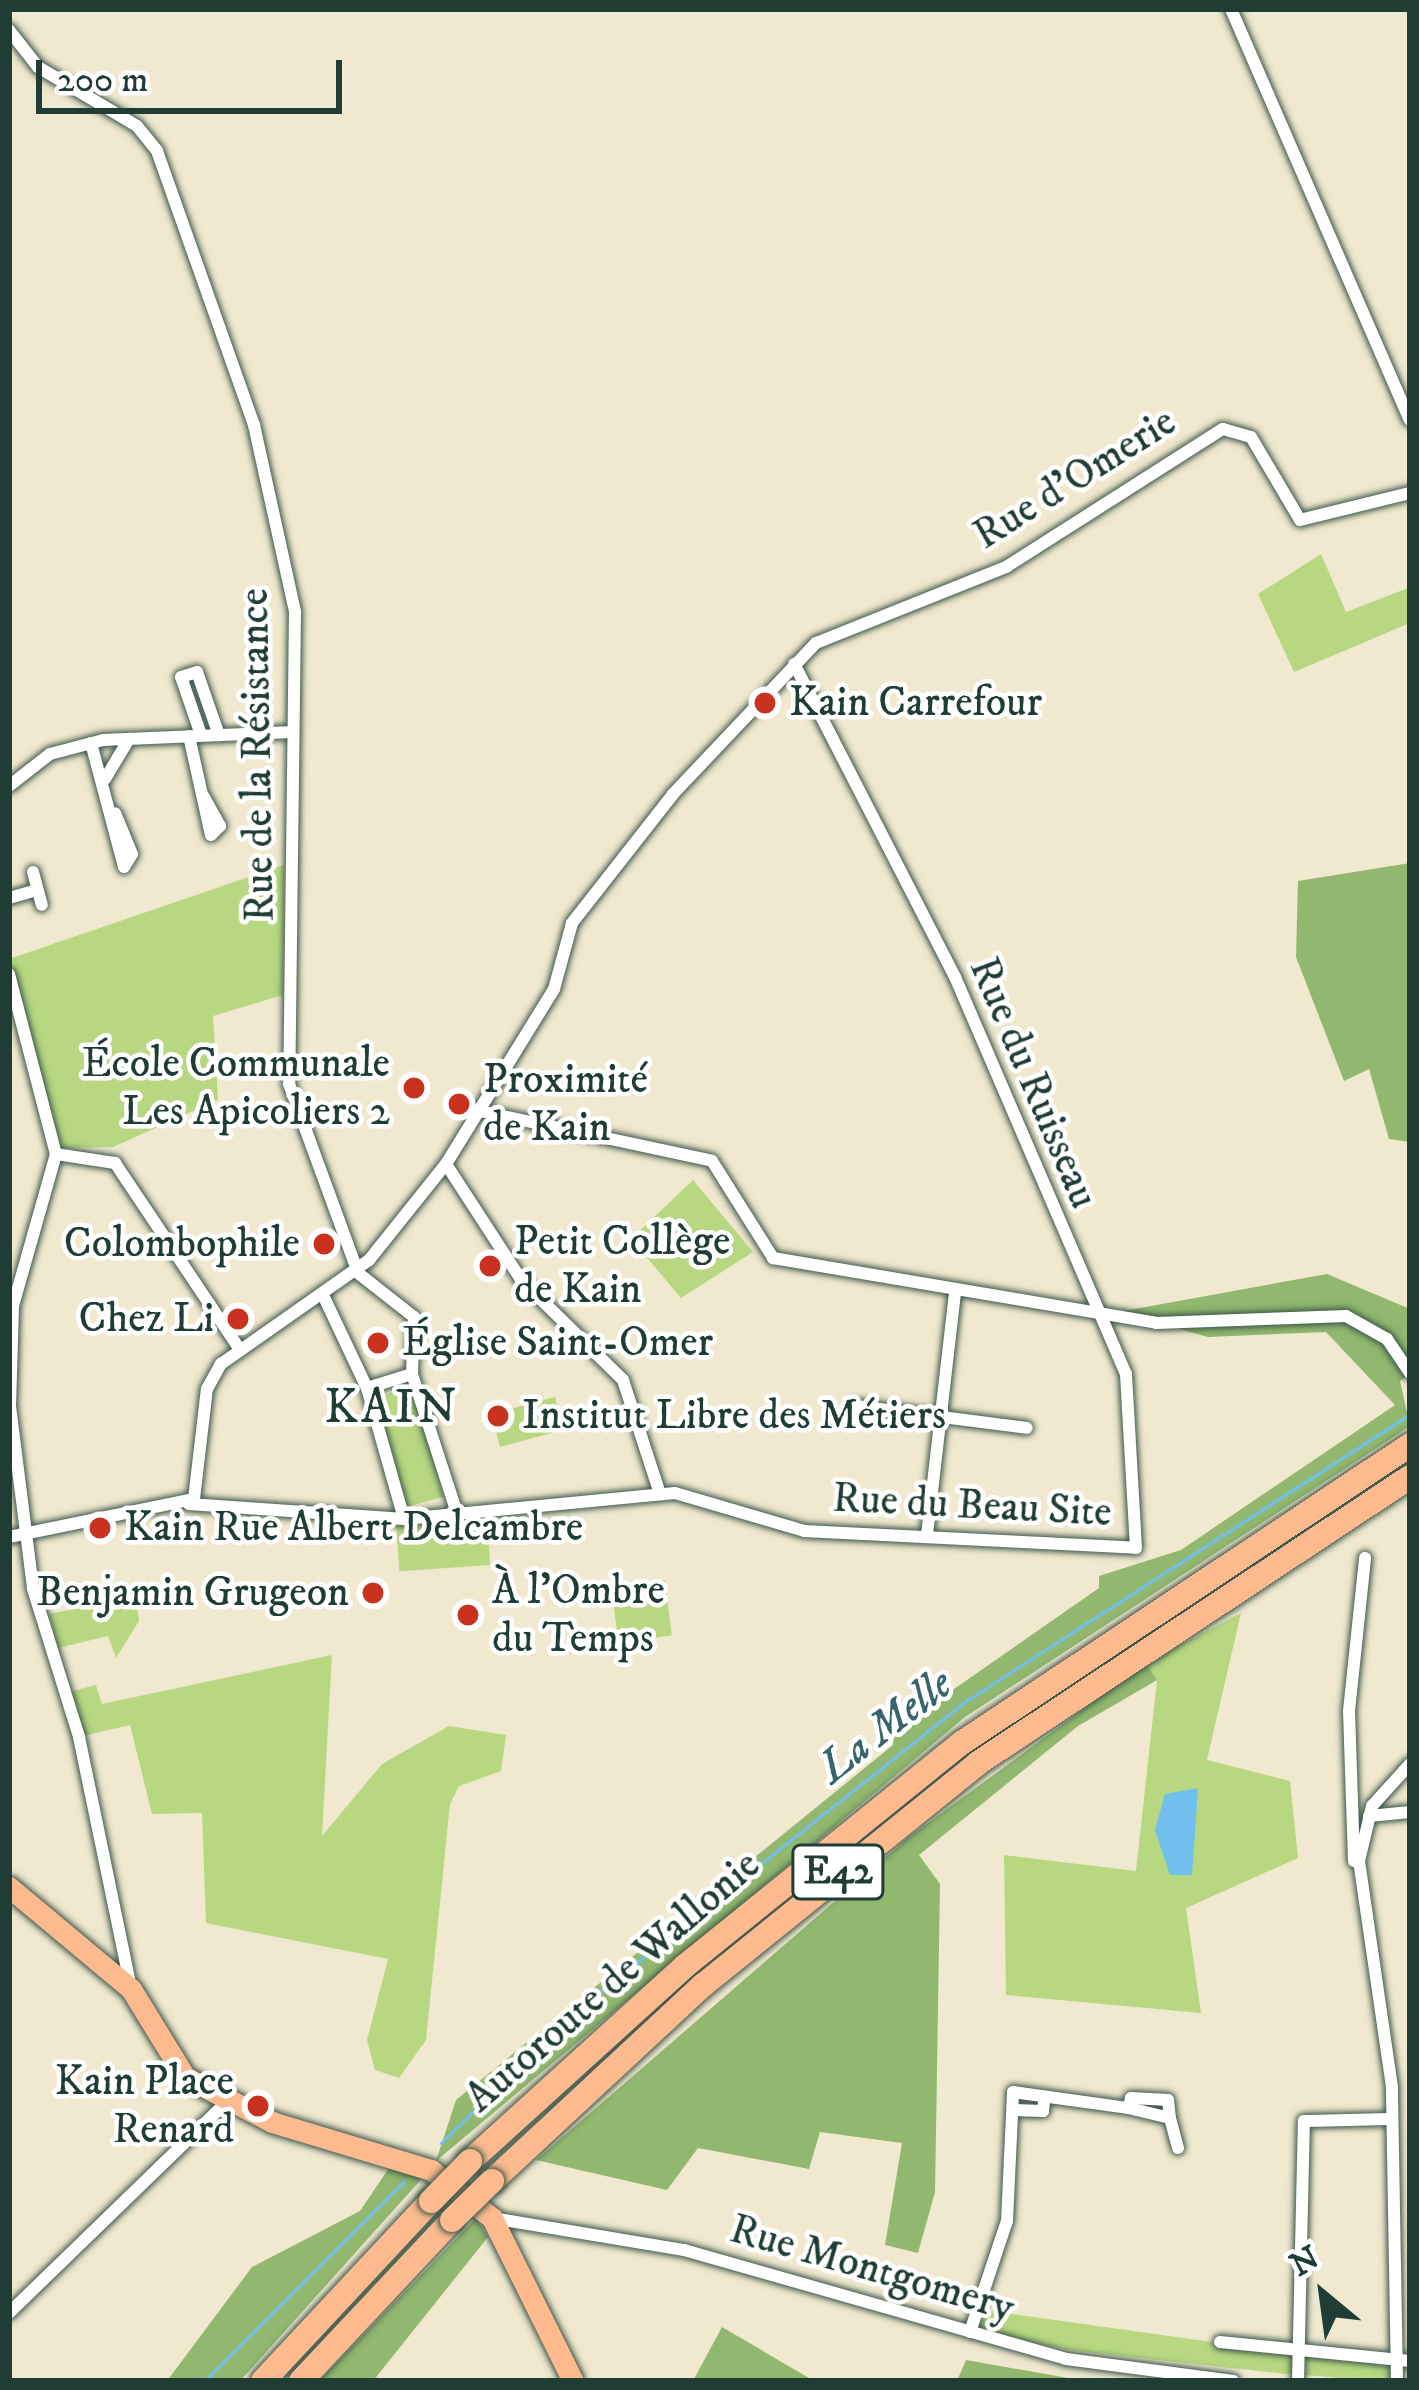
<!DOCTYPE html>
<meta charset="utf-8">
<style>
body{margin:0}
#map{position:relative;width:1419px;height:2390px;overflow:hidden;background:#f0e9cf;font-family:"IM FELL DW Pica",serif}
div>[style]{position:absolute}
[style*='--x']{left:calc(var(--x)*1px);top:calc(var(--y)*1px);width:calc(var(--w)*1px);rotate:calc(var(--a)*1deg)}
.green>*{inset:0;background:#b7d880;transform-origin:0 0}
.forest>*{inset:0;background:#91b86e}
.water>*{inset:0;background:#71bfec}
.stream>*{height:3px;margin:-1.5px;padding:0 1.5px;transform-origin:1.5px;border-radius:1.5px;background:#71bfec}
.roads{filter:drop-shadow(0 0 3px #3e574b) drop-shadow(0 0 3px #3e574b)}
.street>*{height:12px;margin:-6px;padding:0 6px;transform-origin:6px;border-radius:6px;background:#fff}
.primary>*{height:21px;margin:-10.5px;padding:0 10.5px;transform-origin:10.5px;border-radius:10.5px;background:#fcba8e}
.highway>*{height:24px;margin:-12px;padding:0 12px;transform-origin:12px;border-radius:12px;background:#fcba8e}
.bridges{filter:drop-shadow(0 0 3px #3e574b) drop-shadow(0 0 3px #3e574b)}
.highway-bridge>*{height:24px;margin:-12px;padding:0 12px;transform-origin:12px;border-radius:12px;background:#fcba8e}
.dots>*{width:33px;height:33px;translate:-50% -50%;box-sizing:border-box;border:6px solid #fff;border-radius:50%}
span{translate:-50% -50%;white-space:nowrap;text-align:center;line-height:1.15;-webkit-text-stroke:9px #fff;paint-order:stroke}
.shield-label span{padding:3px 9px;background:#fff;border:3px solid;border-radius:9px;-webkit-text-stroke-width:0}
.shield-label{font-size:39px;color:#1f3d34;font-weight:700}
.street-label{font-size:42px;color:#1f3d34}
.poi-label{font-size:42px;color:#1f3d34}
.left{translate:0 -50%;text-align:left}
.right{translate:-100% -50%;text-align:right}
.water-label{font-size:45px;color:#38646b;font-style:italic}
.quarter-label{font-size:48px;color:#1f3d34;letter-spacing:3px}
.frame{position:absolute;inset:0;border:12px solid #1f3d34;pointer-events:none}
.north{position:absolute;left:1263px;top:2234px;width:120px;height:120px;-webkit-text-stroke:9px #fff;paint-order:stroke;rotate:331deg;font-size:33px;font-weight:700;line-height:48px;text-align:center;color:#1f3d34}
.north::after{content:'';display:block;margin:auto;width:42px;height:54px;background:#1f3d34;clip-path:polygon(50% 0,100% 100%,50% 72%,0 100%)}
.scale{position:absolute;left:36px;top:60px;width:306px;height:54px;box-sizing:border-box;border:6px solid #1f3d34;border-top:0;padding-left:15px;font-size:36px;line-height:42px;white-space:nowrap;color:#1f3d34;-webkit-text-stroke:9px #fff;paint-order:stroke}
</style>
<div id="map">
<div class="green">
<div style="clip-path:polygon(1321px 554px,1346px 612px,1408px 588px,1410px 623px,1294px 672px,1258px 594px)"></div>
<div style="clip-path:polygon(284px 865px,283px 995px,213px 1016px,218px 1100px,113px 1147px,61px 1148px,9px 959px)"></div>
<div style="clip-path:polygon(693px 1180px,753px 1252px,681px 1298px,631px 1239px)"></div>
<div style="left:412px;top:1387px;width:114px;height:38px;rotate:74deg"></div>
<div style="left:555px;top:1397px;width:34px;height:66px;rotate:75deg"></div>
<div style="left:487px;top:1520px;width:45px;height:91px;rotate:86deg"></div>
<div style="left:665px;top:1580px;width:56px;height:54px;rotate:83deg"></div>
<div style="clip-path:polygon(136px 1597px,139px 1621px,116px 1658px,108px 1636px,58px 1648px,49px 1614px)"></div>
<div style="clip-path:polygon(1241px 1613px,1207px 1760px,1290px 1781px,1298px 1858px,1186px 1908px,1201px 2013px,1006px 1995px,1004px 1855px,1136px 1871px,1157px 1680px,1146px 1663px)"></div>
<div style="clip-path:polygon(332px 1655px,322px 1836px,382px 1764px,449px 1726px,506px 1735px,501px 1771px,459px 1786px,450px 1804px,426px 2040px,399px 2078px,375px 2070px,367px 2040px,388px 1959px,206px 1923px,202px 1813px,152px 1814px,130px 1725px,79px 1737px,65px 1693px,96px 1685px,102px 1704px)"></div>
<div style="clip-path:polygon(985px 2310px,1296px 2354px,1294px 2375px,1069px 2350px,979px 2330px)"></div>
<div style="left:1307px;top:2354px;width:84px;height:21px;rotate:5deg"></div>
</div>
<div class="forest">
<div style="clip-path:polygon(1410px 863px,1410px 1142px,1389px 1139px,1369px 1069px,1344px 1081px,1296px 957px,1298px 881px)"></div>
<div style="clip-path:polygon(1327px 1274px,1410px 1309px,1410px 1374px,1400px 1381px,1410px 1426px,965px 1717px,436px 2161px,456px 2100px,893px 1745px,895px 1730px,1099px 1588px,1099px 1576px,1181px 1550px,1395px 1405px,1326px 1332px,1208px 1337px,1118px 1312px)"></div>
<div style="clip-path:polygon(1146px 1663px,1157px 1680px,1078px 1726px,919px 1855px,940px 1884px,935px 2192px,918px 2253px,885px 2245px,902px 2143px,820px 2132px,809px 2169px,698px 2148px,667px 2190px,536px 2160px,909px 1837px)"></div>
<div style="clip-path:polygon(395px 2159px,426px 2174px,240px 2381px,167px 2381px,252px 2267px,360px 2211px)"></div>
<div style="clip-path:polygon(476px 2218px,488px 2237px,373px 2381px,319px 2381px)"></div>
<div style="clip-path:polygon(722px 2327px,809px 2378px,693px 2381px)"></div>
<div style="clip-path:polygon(966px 2360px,1085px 2381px,957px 2381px)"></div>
</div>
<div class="water">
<div style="clip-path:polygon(1198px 1788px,1192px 1875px,1170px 1875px,1155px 1830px,1165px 1794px)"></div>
</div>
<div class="stream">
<div style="--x:441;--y:2143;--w:181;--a:-44.6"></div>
<div style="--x:570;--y:2016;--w:502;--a:-38.54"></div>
<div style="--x:963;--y:1703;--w:532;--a:-32.88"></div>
<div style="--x:204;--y:2381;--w:283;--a:-45"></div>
</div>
<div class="roads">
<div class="street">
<div style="--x:1231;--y:9;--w:448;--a:66.5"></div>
<div style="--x:9;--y:30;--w:47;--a:51.9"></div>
<div style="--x:38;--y:67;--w:115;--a:30.8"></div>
<div style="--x:137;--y:126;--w:32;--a:51"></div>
<div style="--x:157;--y:151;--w:291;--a:70.5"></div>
<div style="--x:254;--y:425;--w:191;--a:77.6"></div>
<div style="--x:295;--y:612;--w:472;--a:90.7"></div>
<div style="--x:289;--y:1084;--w:201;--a:69.9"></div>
<div style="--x:201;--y:735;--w:61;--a:-109"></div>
<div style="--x:181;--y:677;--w:17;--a:-17"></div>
<div style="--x:197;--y:672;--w:67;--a:70.8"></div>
<div style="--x:189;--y:736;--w:101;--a:77.5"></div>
<div style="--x:211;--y:835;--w:13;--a:-45"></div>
<div style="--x:220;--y:826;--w:35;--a:-119"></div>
<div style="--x:91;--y:743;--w:128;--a:75.1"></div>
<div style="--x:124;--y:867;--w:15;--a:-58"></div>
<div style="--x:132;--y:854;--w:44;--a:-112.5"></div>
<div style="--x:105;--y:779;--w:47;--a:-59"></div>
<div style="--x:9;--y:786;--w:52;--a:-38"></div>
<div style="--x:50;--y:754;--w:55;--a:-14.8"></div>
<div style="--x:103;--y:740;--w:190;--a:-2.4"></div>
<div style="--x:33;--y:872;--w:34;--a:75"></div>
<div style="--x:9;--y:898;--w:29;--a:-16"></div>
<div style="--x:9;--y:974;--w:186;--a:75.4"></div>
<div style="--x:56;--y:1154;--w:158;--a:105.8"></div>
<div style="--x:13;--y:1306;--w:100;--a:91.7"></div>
<div style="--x:10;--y:1406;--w:184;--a:82.8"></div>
<div style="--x:33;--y:1589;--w:155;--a:72.7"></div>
<div style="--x:79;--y:1737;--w:256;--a:78.3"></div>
<div style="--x:475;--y:1110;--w:242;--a:12.1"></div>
<div style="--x:712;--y:1161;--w:115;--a:57.8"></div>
<div style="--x:773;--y:1258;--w:388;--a:9.6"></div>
<div style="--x:1156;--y:1323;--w:190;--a:-2.1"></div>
<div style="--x:1346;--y:1316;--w:47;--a:29.3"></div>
<div style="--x:1387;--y:1339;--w:41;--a:55.9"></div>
<div style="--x:56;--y:1154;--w:60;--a:8.7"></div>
<div style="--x:115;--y:1163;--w:219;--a:56.2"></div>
<div style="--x:446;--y:1164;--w:140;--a:57"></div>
<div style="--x:522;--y:1281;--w:141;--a:44.4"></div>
<div style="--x:623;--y:1380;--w:120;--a:72"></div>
<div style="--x:358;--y:1273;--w:71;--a:38.2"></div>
<div style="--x:414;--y:1317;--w:57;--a:92"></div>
<div style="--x:412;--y:1374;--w:146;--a:72.1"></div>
<div style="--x:323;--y:1295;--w:103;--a:64.7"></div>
<div style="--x:367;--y:1388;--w:136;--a:74.2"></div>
<div style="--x:367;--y:1388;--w:47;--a:-17.3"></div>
<div style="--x:856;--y:1406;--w:172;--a:7.3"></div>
<div style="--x:189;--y:1504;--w:216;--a:4"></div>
<div style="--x:404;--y:1519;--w:272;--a:-5.5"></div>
<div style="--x:675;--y:1493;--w:135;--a:16.3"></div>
<div style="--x:805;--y:1531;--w:331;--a:2.9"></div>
<div style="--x:1136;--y:1548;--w:174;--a:-93.3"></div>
<div style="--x:1126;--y:1374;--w:432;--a:-113.3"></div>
<div style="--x:955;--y:977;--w:352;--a:-117.2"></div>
<div style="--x:927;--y:1535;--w:244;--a:-83.4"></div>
<div style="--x:9;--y:1537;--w:189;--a:-11.6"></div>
<div style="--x:194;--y:1499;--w:111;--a:-83.3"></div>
<div style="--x:207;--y:1389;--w:29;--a:-61"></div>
<div style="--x:221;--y:1364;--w:181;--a:-35.1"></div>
<div style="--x:369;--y:1260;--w:123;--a:-51.3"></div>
<div style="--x:446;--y:1164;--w:206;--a:-58.3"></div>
<div style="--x:554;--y:989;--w:68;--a:-74.7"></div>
<div style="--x:572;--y:923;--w:164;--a:-51.9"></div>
<div style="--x:673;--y:794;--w:208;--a:-46.6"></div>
<div style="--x:816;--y:643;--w:205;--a:-21.8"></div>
<div style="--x:1006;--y:567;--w:257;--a:-32.5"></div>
<div style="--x:1223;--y:429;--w:29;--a:16"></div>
<div style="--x:1251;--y:437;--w:96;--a:59.4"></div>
<div style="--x:1300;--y:520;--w:113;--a:-13.8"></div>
<div style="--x:1369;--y:1816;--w:41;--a:-5.6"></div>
<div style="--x:1354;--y:1861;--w:150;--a:-91.9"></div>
<div style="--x:1349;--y:1711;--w:154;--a:-84"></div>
<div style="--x:1014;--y:2110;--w:29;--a:2"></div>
<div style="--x:1043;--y:2111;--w:9;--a:-84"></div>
<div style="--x:1170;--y:2118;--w:31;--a:75"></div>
<div style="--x:492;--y:2218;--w:195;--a:9.5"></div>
<div style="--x:684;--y:2250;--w:397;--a:15.9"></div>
<div style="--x:1066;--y:2359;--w:169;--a:7.5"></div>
<div style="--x:9;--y:2313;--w:302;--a:-44.1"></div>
<div style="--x:970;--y:2332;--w:117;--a:-71.6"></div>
<div style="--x:1007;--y:2221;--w:129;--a:-87.3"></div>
<div style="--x:1013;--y:2092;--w:117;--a:7.9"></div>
<div style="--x:1129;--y:2108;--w:10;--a:-79"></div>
<div style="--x:1131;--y:2098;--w:37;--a:3"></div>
<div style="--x:1168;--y:2100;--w:18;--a:84"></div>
<div style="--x:1170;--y:2118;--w:42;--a:-166.3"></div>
<div style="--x:1220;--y:2342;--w:191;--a:5.7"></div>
<div style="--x:1298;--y:2381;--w:260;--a:-88.7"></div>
<div style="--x:1304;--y:2121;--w:88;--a:-1.3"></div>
<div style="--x:1397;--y:2381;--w:294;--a:-91"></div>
<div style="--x:1392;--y:2087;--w:228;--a:-98.3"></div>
<div style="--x:1359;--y:1861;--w:57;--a:-76.7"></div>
<div style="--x:1372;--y:1806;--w:57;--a:-47.9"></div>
</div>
<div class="primary">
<div style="--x:9;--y:1887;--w:159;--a:39.9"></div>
<div style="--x:131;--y:1989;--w:103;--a:58.5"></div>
<div style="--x:185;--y:2077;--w:98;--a:27.3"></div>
<div style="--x:272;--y:2122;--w:166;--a:16.8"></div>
<div style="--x:431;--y:2170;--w:78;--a:38.2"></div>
<div style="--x:492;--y:2218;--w:182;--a:63.6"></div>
</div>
<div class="highway">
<div style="--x:470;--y:2161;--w:290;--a:-42.2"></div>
<div style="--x:685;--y:1966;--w:357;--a:-38.9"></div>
<div style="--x:963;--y:1742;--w:537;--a:-33.6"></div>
<div style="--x:492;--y:2181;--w:287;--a:-42.9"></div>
<div style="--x:702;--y:1986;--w:355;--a:-38.9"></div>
<div style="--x:978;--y:1763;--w:518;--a:-33.51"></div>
<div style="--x:263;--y:2381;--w:246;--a:-47"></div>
<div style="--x:301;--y:2381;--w:221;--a:-46.8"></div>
</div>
</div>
<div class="bridges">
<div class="highway-bridge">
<div style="--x:431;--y:2201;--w:56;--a:-45.7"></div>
<div style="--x:452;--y:2220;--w:56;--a:-44.3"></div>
</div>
</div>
<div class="dots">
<div style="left:765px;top:703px;background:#c8321e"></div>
<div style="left:414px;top:1088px;background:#c8321e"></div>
<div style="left:459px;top:1104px;background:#c8321e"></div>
<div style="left:324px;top:1244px;background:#c8321e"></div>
<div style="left:490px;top:1266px;background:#c8321e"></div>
<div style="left:238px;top:1319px;background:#c8321e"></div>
<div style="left:378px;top:1343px;background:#c8321e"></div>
<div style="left:498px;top:1416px;background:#c8321e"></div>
<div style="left:100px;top:1528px;background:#c8321e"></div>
<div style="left:373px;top:1593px;background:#c8321e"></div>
<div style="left:468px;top:1615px;background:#c8321e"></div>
<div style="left:258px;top:2106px;background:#c8321e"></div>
</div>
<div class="shield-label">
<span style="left:838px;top:1872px">E42</span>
</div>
<div class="street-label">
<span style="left:1075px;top:479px;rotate:-32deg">Rue d'Omerie</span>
<span style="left:258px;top:755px;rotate:-91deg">Rue de la Résistance</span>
<span style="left:1033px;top:1083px;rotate:67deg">Rue du Ruisseau</span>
<span style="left:972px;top:1506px;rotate:3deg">Rue du Beau Site</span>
<span style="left:613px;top:1982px;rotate:-41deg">Autoroute de Wallonie</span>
<span style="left:872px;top:2269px;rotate:16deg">Rue Montgomery</span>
</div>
<div class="poi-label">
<span class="left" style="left:789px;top:703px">Kain Carrefour</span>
<span class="right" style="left:390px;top:1088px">École Communale<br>Les Apicoliers 2</span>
<span class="left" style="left:483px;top:1104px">Proximité<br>de Kain</span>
<span class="left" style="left:514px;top:1266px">Petit Collège<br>de Kain</span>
<span class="right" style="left:300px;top:1244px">Colombophile</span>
<span class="right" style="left:214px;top:1319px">Chez Li</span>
<span class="left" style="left:402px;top:1343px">Église Saint-Omer</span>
<span class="left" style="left:522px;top:1416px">Institut Libre des Métiers</span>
<span class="left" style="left:124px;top:1528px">Kain Rue Albert Delcambre</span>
<span class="left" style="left:492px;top:1615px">À l'Ombre<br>du Temps</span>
<span class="right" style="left:349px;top:1593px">Benjamin Grugeon</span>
<span class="right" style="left:234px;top:2106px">Kain Place<br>Renard</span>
</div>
<div class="water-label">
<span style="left:886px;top:1727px;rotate:-38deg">La Melle</span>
</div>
<div class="quarter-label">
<span style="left:392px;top:1409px">KAIN</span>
</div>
<div class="frame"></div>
<div class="north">N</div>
<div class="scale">200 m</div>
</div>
